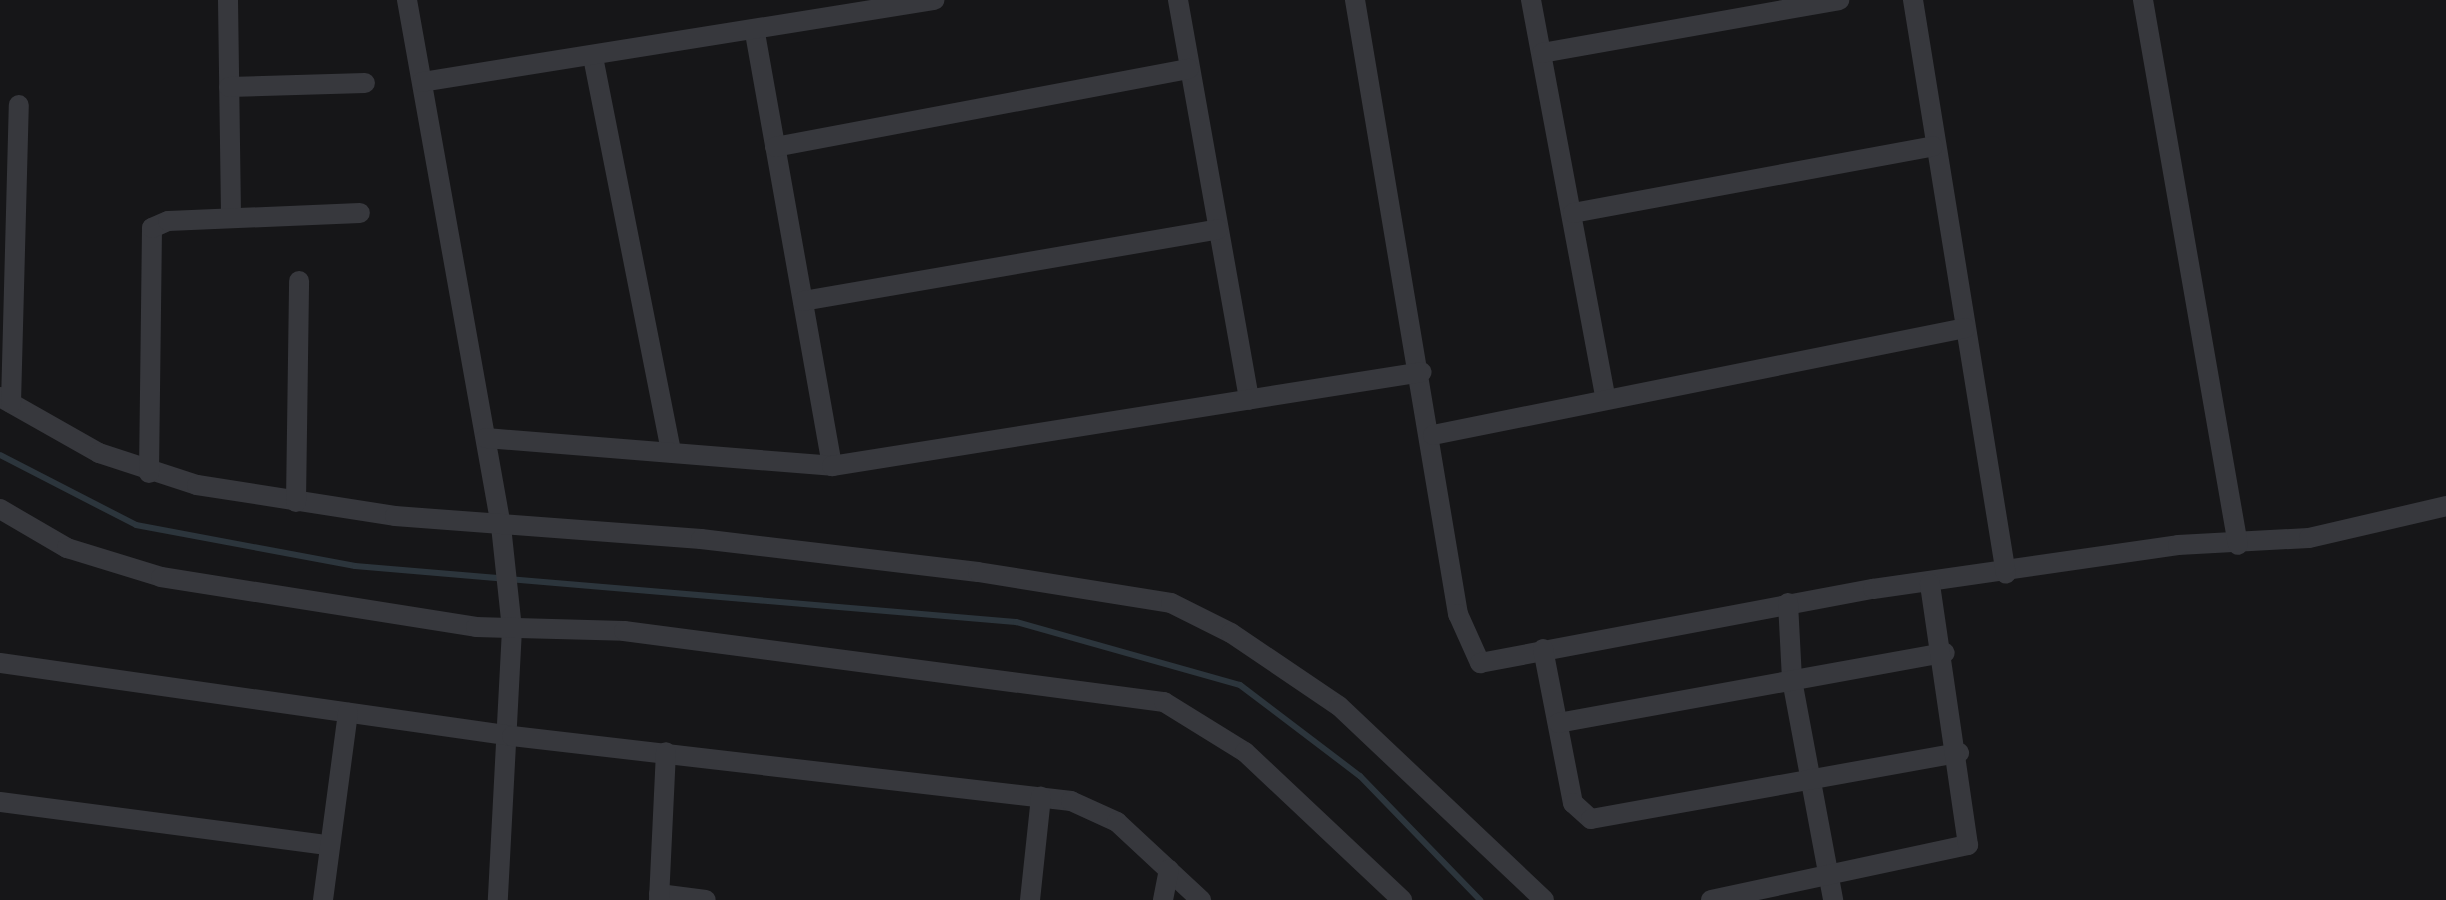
<!DOCTYPE html>
<style>
body{margin:0}
#map{position:relative;width:2446px;height:900px;overflow:hidden;background:#161618;font-family:Cabin,sans-serif}
div>[style]{position:absolute}
[style*='--x']{left:calc(var(--x)*1px);top:calc(var(--y)*1px);width:calc(var(--w)*1px);rotate:calc(var(--a)*1deg)}
.stream>*{height:6px;margin:-3px;padding:0 3px;transform-origin:3px;border-radius:3px;background:#2c353c}
.minor>*{height:20px;margin:-10px;padding:0 10px;transform-origin:10px;border-radius:10px;background:#37383d}
span{translate:-50% -50%;white-space:nowrap;text-align:center;line-height:1.15;-webkit-text-stroke:7px #111113;paint-order:stroke}
</style>
<div id="map">
<div class="stream">
<div style="--x:0;--y:455;--w:153;--a:27.2"></div>
<div style="--x:136;--y:525;--w:223;--a:10.6"></div>
<div style="--x:355;--y:566;--w:663;--a:4.84"></div>
<div style="--x:1016;--y:622;--w:233;--a:15.7"></div>
<div style="--x:1240;--y:685;--w:151;--a:37.2"></div>
<div style="--x:1360;--y:776;--w:173;--a:45.9"></div>
</div>
<div class="minor">
<div style="--x:228;--y:0;--w:218;--a:89.2"></div>
<div style="--x:407;--y:0;--w:534;--a:79.87"></div>
<div style="--x:501;--y:526;--w:104;--a:83.9"></div>
<div style="--x:512;--y:629;--w:271;--a:93"></div>
<div style="--x:1178;--y:0;--w:406;--a:79.9"></div>
<div style="--x:1355;--y:0;--w:623;--a:80.48"></div>
<div style="--x:1458;--y:614;--w:54;--a:65.8"></div>
<div style="--x:1480;--y:663;--w:400;--a:-10.7"></div>
<div style="--x:1873;--y:589;--w:308;--a:-8.2"></div>
<div style="--x:2178;--y:545;--w:131;--a:-3.1"></div>
<div style="--x:2309;--y:538;--w:141;--a:-13.1"></div>
<div style="--x:1531;--y:0;--w:406;--a:79.4"></div>
<div style="--x:1913;--y:0;--w:581;--a:80.8"></div>
<div style="--x:2143;--y:0;--w:553;--a:80.11"></div>
<div style="--x:755;--y:33;--w:440;--a:79.9"></div>
<div style="--x:1542;--y:53;--w:302;--a:-10.1"></div>
<div style="--x:593;--y:57;--w:403;--a:78.8"></div>
<div style="--x:422;--y:82;--w:519;--a:-9.1"></div>
<div style="--x:229;--y:87;--w:136;--a:-1.7"></div>
<div style="--x:775;--y:147;--w:421;--a:-10.7"></div>
<div style="--x:1573;--y:213;--w:366;--a:-10.5"></div>
<div style="--x:803;--y:301;--w:421;--a:-9.8"></div>
<div style="--x:0;--y:397;--w:114;--a:29.5"></div>
<div style="--x:99;--y:453;--w:103;--a:18.1"></div>
<div style="--x:197;--y:485;--w:200;--a:8.9"></div>
<div style="--x:395;--y:516;--w:307;--a:4.3"></div>
<div style="--x:701;--y:539;--w:279;--a:6.8"></div>
<div style="--x:978;--y:572;--w:195;--a:9.1"></div>
<div style="--x:1171;--y:603;--w:67;--a:26.6"></div>
<div style="--x:1231;--y:633;--w:130;--a:34.1"></div>
<div style="--x:1339;--y:706;--w:282;--a:43.4"></div>
<div style="--x:11;--y:403;--w:298;--a:-88.5"></div>
<div style="--x:1433;--y:435;--w:543;--a:-11.37"></div>
<div style="--x:486;--y:438;--w:347;--a:4.6"></div>
<div style="--x:832;--y:466;--w:597;--a:-9.05"></div>
<div style="--x:149;--y:473;--w:245;--a:-89.3"></div>
<div style="--x:152;--y:228;--w:17;--a:-24"></div>
<div style="--x:168;--y:221;--w:192;--a:-2.4"></div>
<div style="--x:296;--y:502;--w:221;--a:-89.2"></div>
<div style="--x:0;--y:509;--w:78;--a:30.2"></div>
<div style="--x:67;--y:548;--w:98;--a:17.1"></div>
<div style="--x:161;--y:577;--w:319;--a:9"></div>
<div style="--x:476;--y:627;--w:148;--a:1.5"></div>
<div style="--x:624;--y:631;--w:545;--a:7.49"></div>
<div style="--x:1164;--y:702;--w:95;--a:31.7"></div>
<div style="--x:1245;--y:752;--w:216;--a:43.3"></div>
<div style="--x:1788;--y:603;--w:77;--a:87"></div>
<div style="--x:1792;--y:680;--w:224;--a:79.4"></div>
<div style="--x:1543;--y:649;--w:157;--a:79"></div>
<div style="--x:1573;--y:803;--w:24;--a:42"></div>
<div style="--x:1591;--y:819;--w:374;--a:-10.2"></div>
<div style="--x:0;--y:663;--w:517;--a:8.11"></div>
<div style="--x:512;--y:736;--w:563;--a:6.63"></div>
<div style="--x:1071;--y:801;--w:51;--a:24.5"></div>
<div style="--x:1117;--y:822;--w:115;--a:42.9"></div>
<div style="--x:1558;--y:723;--w:393;--a:-10.3"></div>
<div style="--x:0;--y:802;--w:330;--a:7.5"></div>
<div style="--x:659;--y:894;--w:47;--a:7.3"></div>
<div style="--x:323;--y:900;--w:189;--a:-82.4"></div>
<div style="--x:659;--y:900;--w:148;--a:-87.3"></div>
<div style="--x:1030;--y:900;--w:104;--a:-83.9"></div>
<div style="--x:1163;--y:900;--w:31;--a:-79"></div>
<div style="--x:1711;--y:900;--w:263;--a:-12.1"></div>
<div style="--x:1968;--y:845;--w:264;--a:-98.3"></div>
</div>
</div>
